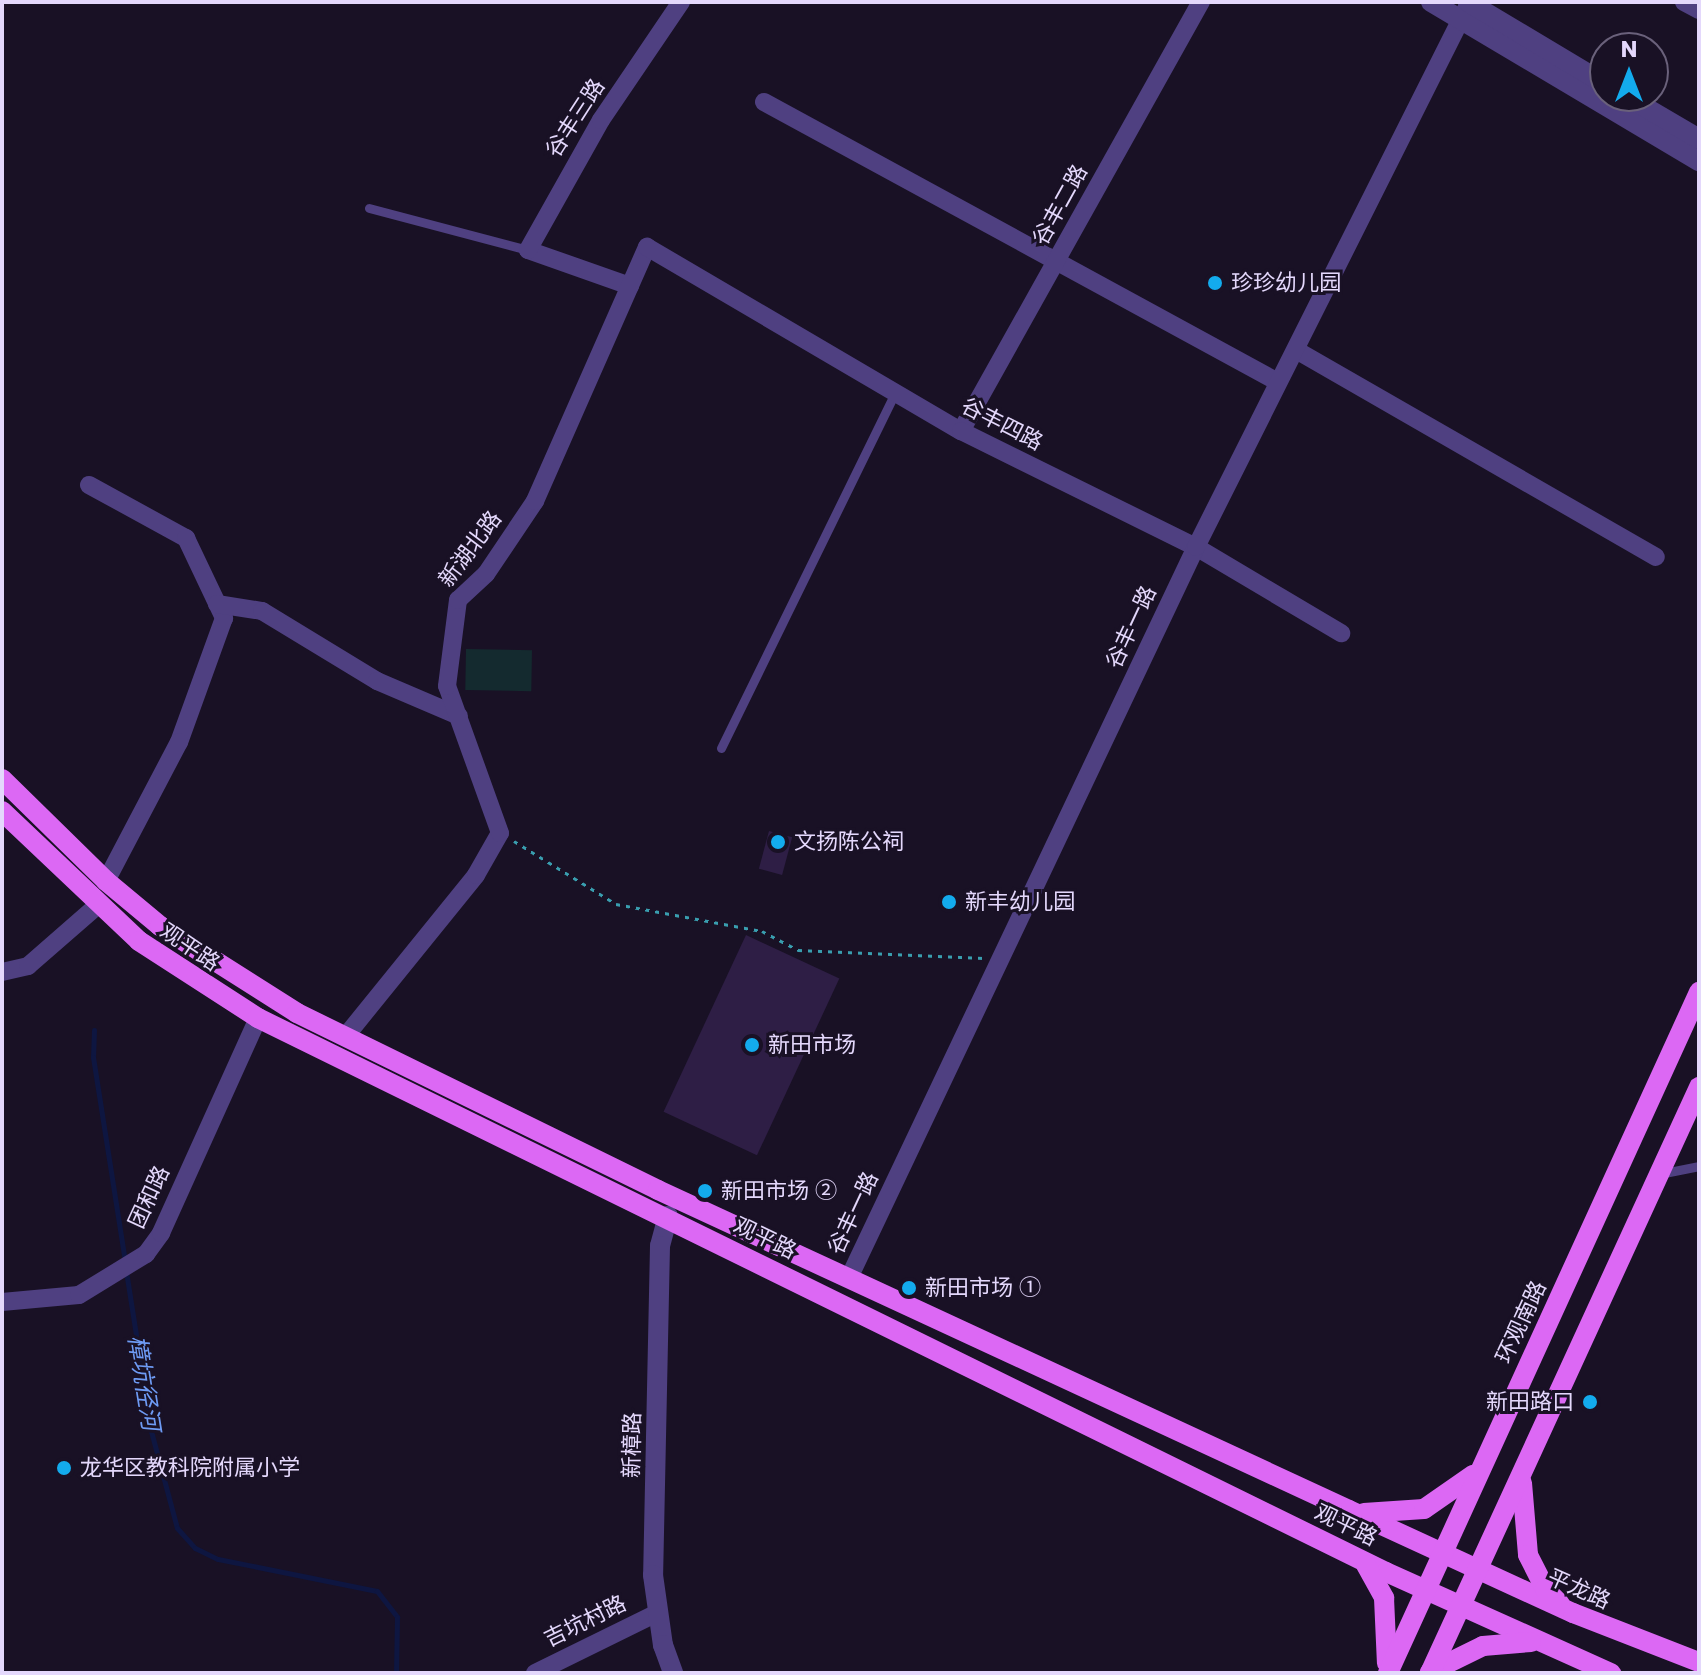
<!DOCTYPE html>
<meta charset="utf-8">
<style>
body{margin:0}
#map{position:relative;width:1701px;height:1675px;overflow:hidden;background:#191125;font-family:Poppins,"Noto Sans SC",sans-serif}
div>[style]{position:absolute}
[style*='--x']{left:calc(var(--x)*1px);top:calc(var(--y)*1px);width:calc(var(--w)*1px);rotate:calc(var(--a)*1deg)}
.green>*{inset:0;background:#142a2f;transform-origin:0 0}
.stream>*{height:5px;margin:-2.5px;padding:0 2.5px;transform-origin:2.5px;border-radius:2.5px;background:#0e1641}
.building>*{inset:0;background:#2e1e45;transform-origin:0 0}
.path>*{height:3px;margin-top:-1.5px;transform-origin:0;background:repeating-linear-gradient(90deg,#399eaf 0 4px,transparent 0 10px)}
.service>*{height:9px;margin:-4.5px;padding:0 4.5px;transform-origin:4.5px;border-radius:4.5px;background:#4f4081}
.minor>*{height:18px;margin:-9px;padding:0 9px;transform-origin:9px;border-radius:9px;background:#4f4081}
.tertiary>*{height:20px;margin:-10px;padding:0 10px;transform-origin:10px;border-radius:10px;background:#4f4081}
.primary>*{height:20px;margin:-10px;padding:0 10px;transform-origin:10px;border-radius:10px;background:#dc68f4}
.dots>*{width:22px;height:22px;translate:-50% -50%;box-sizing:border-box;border:4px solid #191125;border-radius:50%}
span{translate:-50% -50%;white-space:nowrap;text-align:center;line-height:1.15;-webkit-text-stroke:6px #191125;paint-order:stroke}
.street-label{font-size:22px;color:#e4d8fc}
.poi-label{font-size:22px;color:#e4d8fc}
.left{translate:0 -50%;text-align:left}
.right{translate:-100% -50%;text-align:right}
.water-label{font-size:24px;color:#6e9bf4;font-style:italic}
.frame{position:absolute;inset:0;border:4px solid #e4d8fc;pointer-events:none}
.north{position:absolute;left:1589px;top:32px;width:80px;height:80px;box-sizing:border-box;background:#191125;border:2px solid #6a617b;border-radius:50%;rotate:0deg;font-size:22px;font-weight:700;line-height:32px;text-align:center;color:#e4d8fc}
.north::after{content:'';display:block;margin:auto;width:28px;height:36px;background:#13abed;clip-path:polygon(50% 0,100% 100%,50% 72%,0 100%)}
</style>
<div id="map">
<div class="green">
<div style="left:466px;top:649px;width:66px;height:41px;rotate:1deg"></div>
</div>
<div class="stream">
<div style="--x:94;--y:1030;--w:27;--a:92"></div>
<div style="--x:93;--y:1057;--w:206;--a:81.1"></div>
<div style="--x:126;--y:1271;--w:162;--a:81.1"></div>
<div style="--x:151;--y:1431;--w:100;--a:75"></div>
<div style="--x:177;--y:1528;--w:27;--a:48"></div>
<div style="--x:195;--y:1548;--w:25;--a:26"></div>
<div style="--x:218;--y:1559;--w:162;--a:11.4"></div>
<div style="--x:377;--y:1591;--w:33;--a:52"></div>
<div style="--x:397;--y:1617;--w:56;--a:91"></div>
</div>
<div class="building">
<div style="left:769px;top:831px;width:24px;height:39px;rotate:15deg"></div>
<div style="left:746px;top:935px;width:103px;height:195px;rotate:25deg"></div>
</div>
<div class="path">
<div style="--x:514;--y:841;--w:120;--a:31.7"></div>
<div style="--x:616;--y:904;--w:148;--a:10.5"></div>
<div style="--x:762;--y:931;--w:41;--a:27.8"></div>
<div style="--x:798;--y:950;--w:186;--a:2.5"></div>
</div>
<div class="service">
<div style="--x:369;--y:208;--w:164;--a:14.8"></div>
<div style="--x:721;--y:748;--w:395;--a:-63.9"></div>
<div style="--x:1659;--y:1174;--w:41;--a:-11.3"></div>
</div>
<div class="minor">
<div style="--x:1684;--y:2;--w:17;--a:28"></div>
<div style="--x:764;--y:102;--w:585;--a:28.58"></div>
<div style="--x:630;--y:286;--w:108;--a:-160.6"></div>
<div style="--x:528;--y:250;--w:149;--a:-60.7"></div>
<div style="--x:601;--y:120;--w:143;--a:-55.9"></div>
<div style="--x:1296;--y:350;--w:415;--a:29.9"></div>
<div style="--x:961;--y:431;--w:492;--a:-60.8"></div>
<div style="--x:89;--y:485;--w:111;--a:28.7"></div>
<div style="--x:186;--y:538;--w:89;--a:64.6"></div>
<div style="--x:224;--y:618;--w:132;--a:109.9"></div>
<div style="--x:179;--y:742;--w:157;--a:117.7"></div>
<div style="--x:217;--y:604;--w:46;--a:8.8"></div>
<div style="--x:262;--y:611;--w:135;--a:31.3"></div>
<div style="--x:377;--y:681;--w:89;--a:23.1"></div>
<div style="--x:2;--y:972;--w:27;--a:-13"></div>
<div style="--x:28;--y:966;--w:93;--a:-41.1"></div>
<div style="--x:345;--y:1037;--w:208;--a:-51"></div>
<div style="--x:476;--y:875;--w:48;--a:-60.3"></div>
<div style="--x:500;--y:833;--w:156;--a:-109.8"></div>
<div style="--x:447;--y:686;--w:87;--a:-82.7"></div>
<div style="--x:458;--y:600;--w:38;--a:-43"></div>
<div style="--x:486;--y:574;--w:88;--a:-56.1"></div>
<div style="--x:535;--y:501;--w:278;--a:-66.2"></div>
<div style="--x:647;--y:247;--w:364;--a:30.4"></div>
<div style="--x:961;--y:431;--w:262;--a:26.3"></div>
<div style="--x:1196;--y:547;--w:169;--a:30.7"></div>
<div style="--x:849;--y:1278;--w:809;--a:-64.61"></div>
<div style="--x:1196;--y:547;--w:604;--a:-63.35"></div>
<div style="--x:2;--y:1302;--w:77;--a:-5.2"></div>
<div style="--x:79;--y:1295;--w:79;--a:-31.5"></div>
<div style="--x:146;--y:1254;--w:26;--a:-54"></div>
<div style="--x:161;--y:1233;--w:236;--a:-65.7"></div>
<div style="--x:535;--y:1673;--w:136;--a:-26.2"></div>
</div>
<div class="tertiary">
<div style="--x:1431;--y:2;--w:312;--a:30.7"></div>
<div style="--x:1468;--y:2;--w:160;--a:30.9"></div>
<div style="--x:1626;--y:96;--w:85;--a:30.5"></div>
<div style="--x:668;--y:1216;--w:31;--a:105"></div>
<div style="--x:660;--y:1246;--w:329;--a:91.2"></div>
<div style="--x:653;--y:1575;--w:71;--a:81.9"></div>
<div style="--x:663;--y:1645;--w:30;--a:70"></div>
</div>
<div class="primary">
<div style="--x:2;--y:779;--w:146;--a:44.4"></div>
<div style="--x:106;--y:881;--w:70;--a:39.8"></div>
<div style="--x:160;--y:926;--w:162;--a:32.4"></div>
<div style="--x:297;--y:1013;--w:402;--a:26.1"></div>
<div style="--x:658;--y:1190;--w:761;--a:24.85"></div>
<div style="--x:1349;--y:1510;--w:247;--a:24.7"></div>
<div style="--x:1573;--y:1613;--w:135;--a:21.3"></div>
<div style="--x:2;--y:811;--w:189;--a:43.5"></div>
<div style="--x:139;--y:941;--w:142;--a:32.9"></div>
<div style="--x:258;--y:1018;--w:1257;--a:26.16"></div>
<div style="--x:1386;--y:1572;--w:247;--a:24.2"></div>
<div style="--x:1522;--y:1483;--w:72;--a:85.2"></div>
<div style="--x:1528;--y:1555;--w:38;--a:63"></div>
<div style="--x:1545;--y:1589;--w:21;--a:45"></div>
<div style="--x:1364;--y:1513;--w:60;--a:-3.8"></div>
<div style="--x:1424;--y:1509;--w:60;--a:-34.8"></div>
<div style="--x:1366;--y:1565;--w:38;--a:61"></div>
<div style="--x:1384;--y:1598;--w:65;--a:87.4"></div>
<div style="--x:1430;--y:1672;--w:59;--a:-26.1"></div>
<div style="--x:1483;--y:1646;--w:48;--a:-4.8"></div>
<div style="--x:1388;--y:1673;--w:749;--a:-65.45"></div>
<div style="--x:1430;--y:1673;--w:645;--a:-65.34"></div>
</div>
<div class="dots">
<div style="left:1215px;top:283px;background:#13abed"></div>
<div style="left:778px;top:842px;background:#13abed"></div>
<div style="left:949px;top:902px;background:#13abed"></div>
<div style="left:752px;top:1045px;background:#13abed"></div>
<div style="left:705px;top:1191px;background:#13abed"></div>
<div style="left:909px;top:1288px;background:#13abed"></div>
<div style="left:1590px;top:1402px;background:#13abed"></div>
<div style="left:64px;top:1468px;background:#13abed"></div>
</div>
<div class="street-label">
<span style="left:575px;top:118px;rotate:-57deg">谷丰三路</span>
<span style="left:1060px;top:205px;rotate:-61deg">谷丰二路</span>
<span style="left:1002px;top:424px;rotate:27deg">谷丰四路</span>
<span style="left:470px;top:549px;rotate:-53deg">新湖北路</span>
<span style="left:1131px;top:627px;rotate:-65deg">谷丰一路</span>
<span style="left:190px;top:947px;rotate:34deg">观平路</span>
<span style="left:149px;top:1197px;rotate:-65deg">团和路</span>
<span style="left:853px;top:1213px;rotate:-65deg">谷丰一路</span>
<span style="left:765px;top:1238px;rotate:26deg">观平路</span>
<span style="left:1521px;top:1322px;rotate:-65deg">环观南路</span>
<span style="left:632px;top:1445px;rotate:-89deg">新樟路</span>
<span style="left:1346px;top:1525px;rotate:26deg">观平路</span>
<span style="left:1579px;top:1589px;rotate:24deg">平龙路</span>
<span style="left:585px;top:1621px;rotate:-26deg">吉坑村路</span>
</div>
<div class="poi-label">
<span class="left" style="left:1231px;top:283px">珍珍幼儿园</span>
<span class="left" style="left:794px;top:842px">文扬陈公祠</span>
<span class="left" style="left:965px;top:902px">新丰幼儿园</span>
<span class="left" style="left:768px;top:1045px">新田市场</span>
<span class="left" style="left:721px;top:1191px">新田市场 ②</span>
<span class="left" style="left:925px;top:1288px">新田市场 ①</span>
<span class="right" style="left:1574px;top:1402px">新田路口</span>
<span class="left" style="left:80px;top:1468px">龙华区教科院附属小学</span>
</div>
<div class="water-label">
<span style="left:144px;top:1383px;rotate:81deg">樟坑径河</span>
</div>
<div class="frame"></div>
<div class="north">N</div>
</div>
